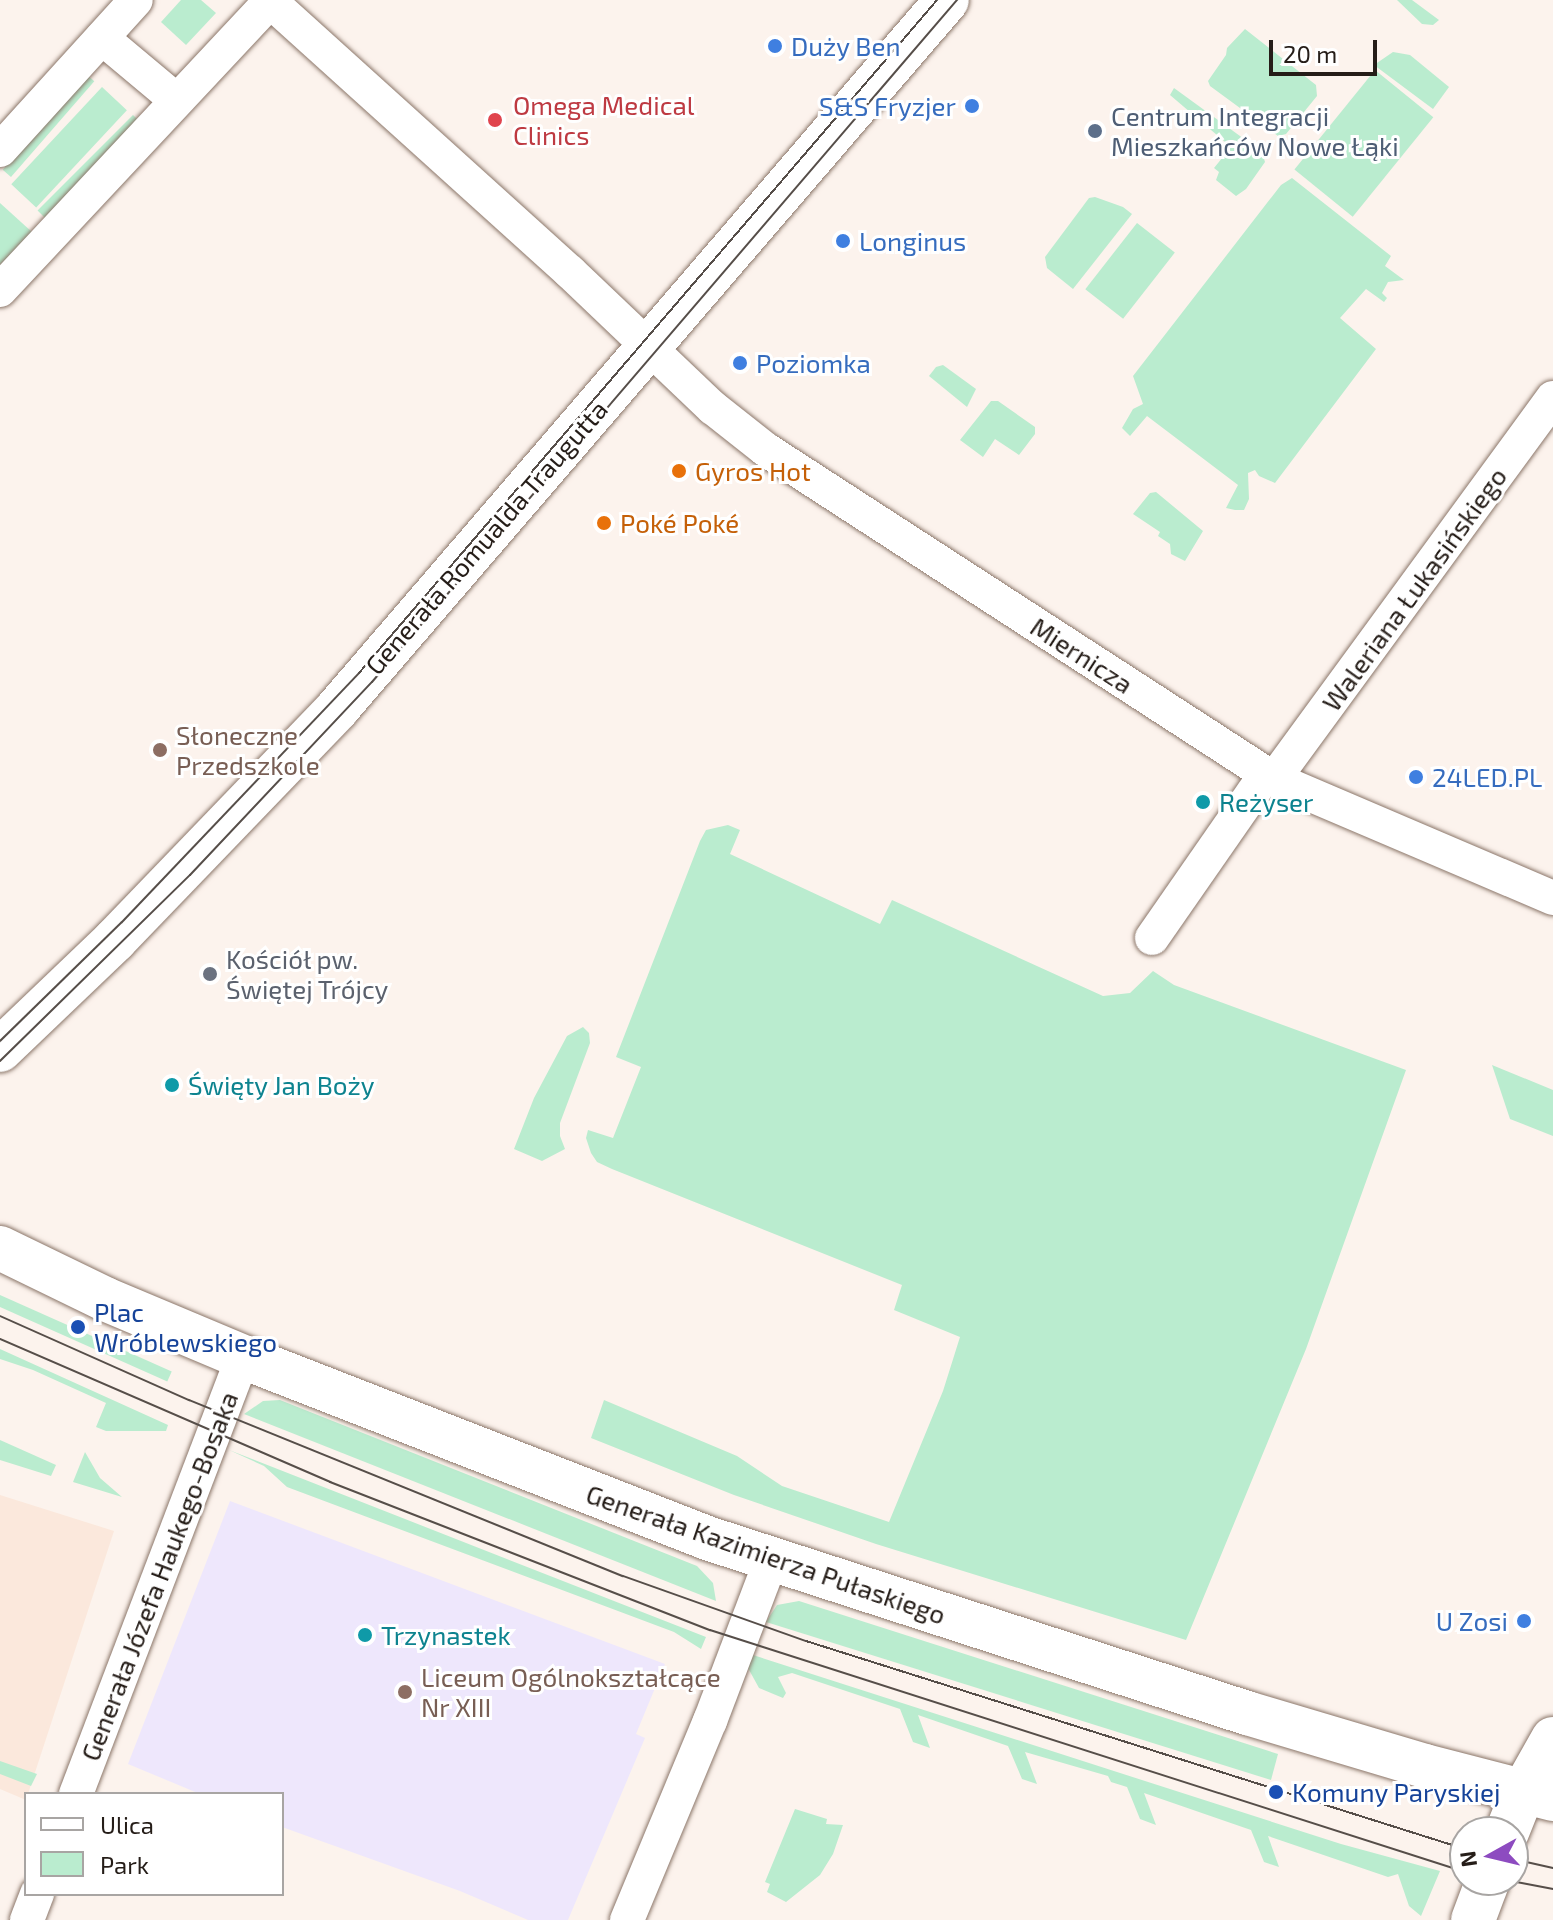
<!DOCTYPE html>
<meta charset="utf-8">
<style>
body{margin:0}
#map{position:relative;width:1553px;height:1920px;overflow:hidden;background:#fcf3ed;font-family:"Exo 2",sans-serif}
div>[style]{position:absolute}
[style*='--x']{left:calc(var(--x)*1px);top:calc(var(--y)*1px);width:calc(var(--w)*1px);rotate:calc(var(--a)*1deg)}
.built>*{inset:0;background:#fbe8dc}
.education>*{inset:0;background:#eee7fc}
.green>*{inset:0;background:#baeccf;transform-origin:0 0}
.roads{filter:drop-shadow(0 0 2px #8b7669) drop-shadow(0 0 2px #8b7669)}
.street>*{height:34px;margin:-17px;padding:0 17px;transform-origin:17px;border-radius:17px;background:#fff}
.secondary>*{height:44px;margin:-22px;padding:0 22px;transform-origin:22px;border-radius:22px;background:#fff}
.tram>*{height:2px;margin:-1px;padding:0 1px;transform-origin:1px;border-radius:1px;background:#564e49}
.dots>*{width:22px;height:22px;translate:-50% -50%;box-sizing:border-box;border:4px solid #fff;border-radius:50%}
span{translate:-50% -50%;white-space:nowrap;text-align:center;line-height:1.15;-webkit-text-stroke:6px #fff;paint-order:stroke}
.shop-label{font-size:26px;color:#366cbe}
.left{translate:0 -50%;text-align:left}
.right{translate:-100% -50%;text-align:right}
.health-label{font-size:26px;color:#be3a42}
.service-label{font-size:26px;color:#4e5e75}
.food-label{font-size:26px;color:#c56008}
.street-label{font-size:26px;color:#251d18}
.education-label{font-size:26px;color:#785e54}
.culture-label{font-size:26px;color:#0d838f}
.worship-label{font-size:26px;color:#5b616d}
.transit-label{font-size:26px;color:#164399}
.legend{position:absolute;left:24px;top:1792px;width:260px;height:104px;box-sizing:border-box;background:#fff;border:2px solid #a8a5a3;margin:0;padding:10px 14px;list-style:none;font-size:24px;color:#251d18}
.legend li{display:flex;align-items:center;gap:16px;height:40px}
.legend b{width:40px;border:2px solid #a8a5a3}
.north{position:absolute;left:1449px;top:1816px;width:80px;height:80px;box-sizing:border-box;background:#fff;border:2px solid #a8a5a3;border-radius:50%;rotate:262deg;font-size:22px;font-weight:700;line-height:32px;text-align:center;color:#251d18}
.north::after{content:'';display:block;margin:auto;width:28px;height:36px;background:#8d4bc0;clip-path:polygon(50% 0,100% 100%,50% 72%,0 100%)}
.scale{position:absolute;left:1269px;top:40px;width:108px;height:36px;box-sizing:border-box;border:4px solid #251d18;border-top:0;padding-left:10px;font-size:24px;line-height:28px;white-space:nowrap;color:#251d18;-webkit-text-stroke:6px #fff;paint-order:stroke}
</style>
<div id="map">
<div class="built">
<div style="clip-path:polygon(0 1495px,114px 1531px,26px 1800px,0 1789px)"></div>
</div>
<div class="education">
<div style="clip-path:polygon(230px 1501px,665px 1664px,636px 1734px,645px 1738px,568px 1920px,528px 1920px,460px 1891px,282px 1827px,282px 1794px,200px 1794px,128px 1764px)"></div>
</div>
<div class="green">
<div style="clip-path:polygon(181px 0,201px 0,216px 13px,186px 45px,161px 22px)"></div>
<div style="clip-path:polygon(1397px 0,1412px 0,1439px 20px,1433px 25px,1422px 24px)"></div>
<div style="clip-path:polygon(1245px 29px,1316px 85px,1317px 96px,1286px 134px,1278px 136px,1210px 86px,1208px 81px,1226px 55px,1227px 48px)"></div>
<div style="clip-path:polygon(1393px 52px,1410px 55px,1449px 87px,1433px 109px,1374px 65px)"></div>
<div style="left:1375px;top:70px;width:75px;height:128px;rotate:39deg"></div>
<div style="left:86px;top:74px;width:11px;height:127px;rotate:41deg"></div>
<div style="left:102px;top:87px;width:34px;height:133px;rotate:43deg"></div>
<div style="clip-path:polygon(1174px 88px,1262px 152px,1265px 162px,1246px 189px,1236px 196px,1216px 180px,1219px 172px,1214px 168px,1231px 147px,1170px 95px)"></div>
<div style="left:133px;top:115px;width:11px;height:135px;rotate:45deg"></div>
<div style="clip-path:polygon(1292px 178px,1391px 256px,1385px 266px,1404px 280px,1388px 282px,1382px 293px,1387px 298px,1384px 302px,1366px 289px,1340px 318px,1376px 349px,1275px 483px,1259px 476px,1255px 470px,1248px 473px,1249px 499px,1244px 510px,1235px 510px,1226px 508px,1238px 485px,1147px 416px,1130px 436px,1122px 428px,1133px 409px,1143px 404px,1133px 376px,1281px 185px)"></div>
<div style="clip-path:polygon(1095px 197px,1123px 207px,1132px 214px,1073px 289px,1047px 268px,1045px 257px,1089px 198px)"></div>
<div style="clip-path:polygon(0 203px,32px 232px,0 265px)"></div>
<div style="left:1137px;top:223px;width:48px;height:84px;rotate:38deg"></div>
<div style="clip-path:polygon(943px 365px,976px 389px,967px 407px,929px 376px,936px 367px)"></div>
<div style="clip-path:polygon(991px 401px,998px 401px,1035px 427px,1035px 434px,1019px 455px,995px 439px,983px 457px,960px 440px)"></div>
<div style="clip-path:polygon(1156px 492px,1203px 531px,1185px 561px,1171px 554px,1170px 544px,1158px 536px,1160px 532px,1133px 514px,1150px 493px)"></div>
<div style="clip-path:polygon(728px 825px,740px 830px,730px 854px,880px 924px,892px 900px,1103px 996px,1130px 993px,1153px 971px,1174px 985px,1406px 1070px,1306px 1349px,1186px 1640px,876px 1544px,734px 1495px,591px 1438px,604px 1400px,737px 1456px,782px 1486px,889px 1522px,943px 1391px,960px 1337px,894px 1310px,902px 1285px,612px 1169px,597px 1162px,591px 1153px,586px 1138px,588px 1130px,613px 1138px,641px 1067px,616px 1057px,700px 841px,706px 830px)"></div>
<div style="clip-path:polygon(583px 1027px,589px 1033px,590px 1043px,560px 1123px,560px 1136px,565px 1149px,542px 1161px,514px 1149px,534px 1098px,567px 1036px)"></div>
<div style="clip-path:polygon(1492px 1065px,1553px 1090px,1553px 1136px,1510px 1119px)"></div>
<div style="left:0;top:1295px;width:188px;height:11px;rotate:24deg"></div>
<div style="clip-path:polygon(0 1349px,168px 1425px,166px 1431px,106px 1431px,96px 1427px,106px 1403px,33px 1370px,0 1359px)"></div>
<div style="clip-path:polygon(280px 1400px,697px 1566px,713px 1583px,716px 1601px,244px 1414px,263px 1401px)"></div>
<div style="clip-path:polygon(0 1440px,56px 1465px,51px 1476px,0 1460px)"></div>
<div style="clip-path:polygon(229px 1450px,706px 1637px,701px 1649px,674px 1632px,287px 1487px,264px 1466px)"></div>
<div style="clip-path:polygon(85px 1452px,100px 1478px,122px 1497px,73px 1482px)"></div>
<div style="clip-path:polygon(799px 1601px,1278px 1754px,1271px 1780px,766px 1622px,777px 1605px)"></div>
<div style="clip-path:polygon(753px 1655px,1341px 1844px,1440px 1871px,1421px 1916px,1409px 1906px,1398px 1874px,1388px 1877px,1268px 1836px,1279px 1867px,1264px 1862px,1251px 1830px,1144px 1793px,1156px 1825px,1140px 1819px,1127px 1787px,1111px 1782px,1108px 1776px,1025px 1752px,1037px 1784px,1022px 1779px,1008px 1746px,918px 1715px,930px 1748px,913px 1742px,900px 1709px,792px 1673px,778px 1677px,786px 1693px,783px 1698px,759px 1688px,748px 1668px)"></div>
<div style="clip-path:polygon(0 1761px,37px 1774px,31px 1786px,0 1774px)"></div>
<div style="clip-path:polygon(795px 1809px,827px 1819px,826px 1824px,843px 1825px,833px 1854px,820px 1875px,786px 1902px,767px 1892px,770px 1884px,765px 1882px)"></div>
</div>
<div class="roads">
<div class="street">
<div style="--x:270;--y:1;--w:404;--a:42.1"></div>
<div style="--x:570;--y:272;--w:197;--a:43.6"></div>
<div style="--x:713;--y:408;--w:66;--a:38.3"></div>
<div style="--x:765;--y:449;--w:607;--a:32.96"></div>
<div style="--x:1274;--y:779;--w:303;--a:23.1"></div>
<div style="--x:102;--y:38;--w:95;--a:39.9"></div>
<div style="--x:0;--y:150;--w:202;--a:-47.8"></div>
<div style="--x:0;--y:290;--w:397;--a:-46.9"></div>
<div style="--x:1274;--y:779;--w:472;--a:-53.8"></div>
<div style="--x:1152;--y:938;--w:200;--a:-55.2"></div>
<div style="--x:76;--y:1794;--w:468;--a:-69.1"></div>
<div style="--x:27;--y:1920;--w:28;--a:-69"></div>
<div style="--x:627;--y:1920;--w:216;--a:-67.4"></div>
<div style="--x:710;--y:1721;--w:172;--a:-69.2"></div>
</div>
<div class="secondary">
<div style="--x:0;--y:1050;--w:159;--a:-43.7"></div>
<div style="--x:115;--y:940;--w:320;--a:-46.1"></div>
<div style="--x:337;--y:709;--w:935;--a:-49.29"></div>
<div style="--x:0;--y:1248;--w:117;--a:25.9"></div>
<div style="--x:105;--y:1299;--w:150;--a:22.8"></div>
<div style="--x:243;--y:1357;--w:498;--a:21.3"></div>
<div style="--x:707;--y:1538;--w:568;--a:17.96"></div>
<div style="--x:1247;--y:1713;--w:186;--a:16.6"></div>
<div style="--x:1425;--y:1766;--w:132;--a:14.5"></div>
<div style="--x:1507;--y:1832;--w:43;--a:-68.2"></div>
<div style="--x:1523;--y:1792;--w:61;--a:-60.5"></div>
<div style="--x:1473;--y:1920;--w:43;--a:-69.4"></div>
</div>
</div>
<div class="tram">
<div style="--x:0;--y:1041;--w:170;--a:-44.3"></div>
<div style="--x:122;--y:922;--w:344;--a:-46.4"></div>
<div style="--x:359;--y:673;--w:887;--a:-49.34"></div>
<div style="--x:0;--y:1061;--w:266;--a:-44.4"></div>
<div style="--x:190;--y:875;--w:265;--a:-46.7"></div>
<div style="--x:372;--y:682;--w:899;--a:-49.38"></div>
<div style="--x:0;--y:1316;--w:207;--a:24"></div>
<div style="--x:189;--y:1400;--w:468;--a:22.1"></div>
<div style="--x:623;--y:1576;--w:194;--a:19.6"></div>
<div style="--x:806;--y:1641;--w:691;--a:17.52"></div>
<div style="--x:0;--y:1339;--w:360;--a:23.4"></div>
<div style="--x:330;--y:1482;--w:408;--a:21.3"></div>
<div style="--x:710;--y:1630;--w:793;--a:17.77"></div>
<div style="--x:1513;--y:1859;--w:41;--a:12.7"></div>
<div style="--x:1506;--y:1880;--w:48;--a:10.8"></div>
</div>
<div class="dots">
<div style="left:775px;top:46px;background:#3f7fe0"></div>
<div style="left:972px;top:106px;background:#3f7fe0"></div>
<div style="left:495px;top:120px;background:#e0444e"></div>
<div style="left:1095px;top:131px;background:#5c6f8a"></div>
<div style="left:843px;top:241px;background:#3f7fe0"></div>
<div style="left:740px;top:363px;background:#3f7fe0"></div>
<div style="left:679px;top:471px;background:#e8710a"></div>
<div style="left:604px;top:523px;background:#e8710a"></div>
<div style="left:160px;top:750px;background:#8d6e63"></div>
<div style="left:1416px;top:777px;background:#3f7fe0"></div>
<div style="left:1203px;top:802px;background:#0f9aa8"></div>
<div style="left:210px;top:974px;background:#6b7280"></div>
<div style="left:172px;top:1085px;background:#0f9aa8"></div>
<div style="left:78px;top:1327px;background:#1a4fb4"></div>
<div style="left:1524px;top:1621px;background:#3f7fe0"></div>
<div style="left:365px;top:1635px;background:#0f9aa8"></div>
<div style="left:405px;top:1692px;background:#8d6e63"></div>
<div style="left:1276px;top:1792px;background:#1a4fb4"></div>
</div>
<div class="shop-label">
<span class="left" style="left:791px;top:46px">Duży Ben</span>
<span class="right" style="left:956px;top:106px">S&amp;S Fryzjer</span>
<span class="left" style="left:859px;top:241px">Longinus</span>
<span class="left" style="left:756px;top:363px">Poziomka</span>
<span class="left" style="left:1432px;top:777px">24LED.PL</span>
<span class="right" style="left:1508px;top:1621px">U Zosi</span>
</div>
<div class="health-label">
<span class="left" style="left:513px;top:120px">Omega Medical<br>Clinics</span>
</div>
<div class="service-label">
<span class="left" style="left:1111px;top:131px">Centrum Integracji<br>Mieszkańców Nowe Łąki</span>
</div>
<div class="food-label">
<span class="left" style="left:695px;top:471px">Gyros Hot</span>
<span class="left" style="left:620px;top:523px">Poké Poké</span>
</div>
<div class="street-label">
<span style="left:486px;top:537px;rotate:-49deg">Generała Romualda Traugutta</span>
<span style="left:1414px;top:589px;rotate:-54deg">Waleriana Łukasińskiego</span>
<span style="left:1082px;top:655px;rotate:33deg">Miernicza</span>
<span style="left:766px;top:1554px;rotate:19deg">Generała Kazimierza Pułaskiego</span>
<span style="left:159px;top:1576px;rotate:-69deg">Generała Józefa Haukego-Bosaka</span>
</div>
<div class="education-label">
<span class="left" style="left:176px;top:750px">Słoneczne<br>Przedszkole</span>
<span class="left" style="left:421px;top:1692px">Liceum Ogólnokształcące<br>Nr XIII</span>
</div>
<div class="culture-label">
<span class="left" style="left:1219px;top:802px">Reżyser</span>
<span class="left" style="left:188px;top:1085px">Święty Jan Boży</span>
<span class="left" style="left:381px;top:1635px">Trzynastek</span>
</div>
<div class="worship-label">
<span class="left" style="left:226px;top:974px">Kościół pw.<br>Świętej Trójcy</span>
</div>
<div class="transit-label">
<span class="left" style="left:94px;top:1327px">Plac<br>Wróblewskiego</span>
<span class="left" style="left:1292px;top:1792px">Komuny Paryskiej</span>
</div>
<ul class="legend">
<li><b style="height:10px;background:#fff"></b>Ulica</li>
<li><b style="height:22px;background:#baeccf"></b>Park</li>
</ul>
<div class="north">N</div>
<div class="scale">20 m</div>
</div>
